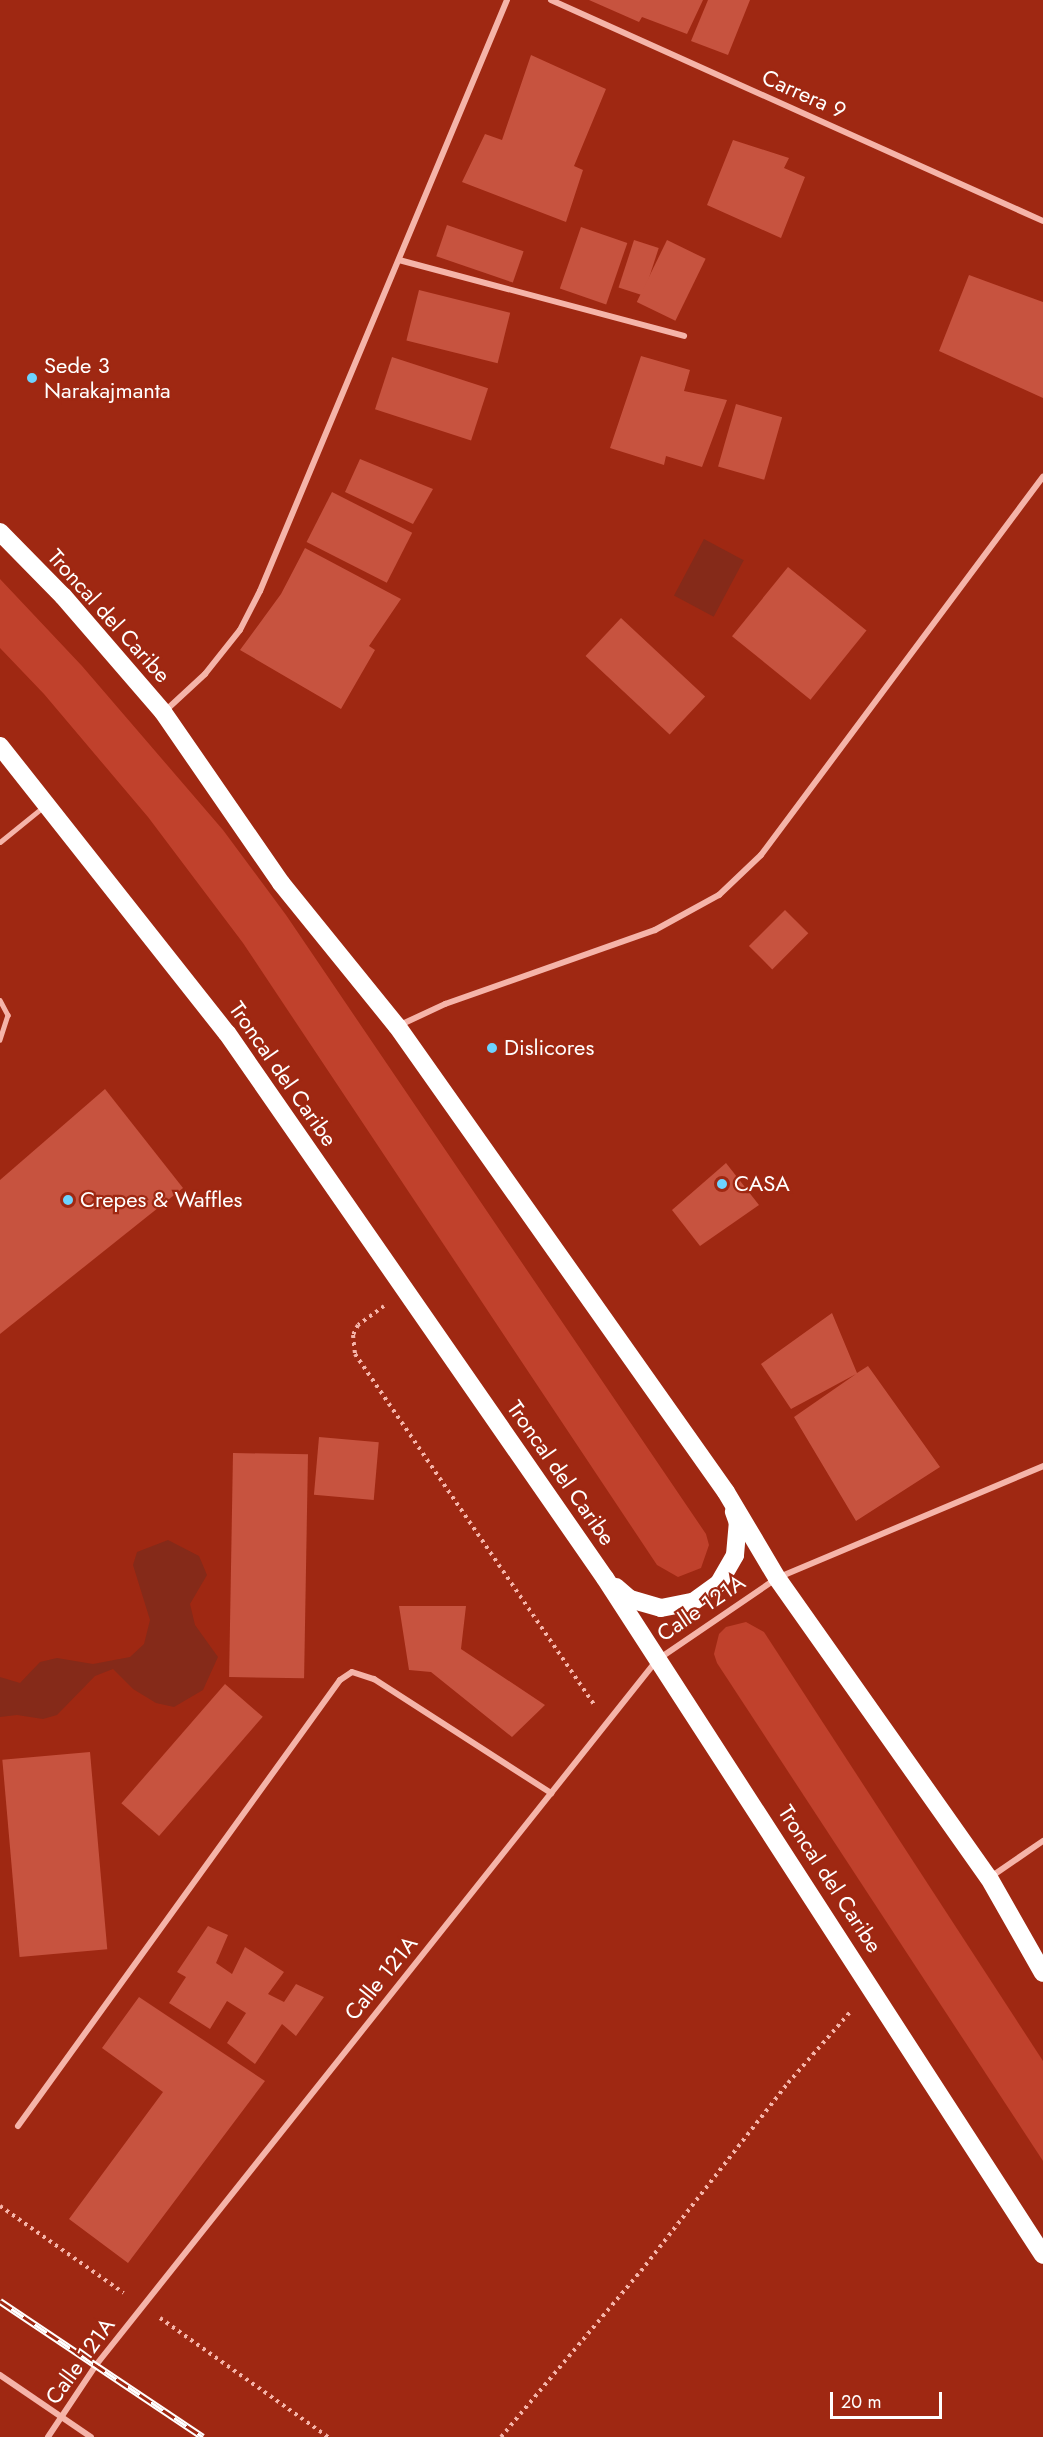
<!DOCTYPE html>
<style>
body{margin:0}
#map{position:relative;width:1043px;height:2437px;overflow:hidden;background:#9f2812;font-family:Jost,sans-serif}
div>[style]{position:absolute}
[style*='--x']{left:calc(var(--x)*1px);top:calc(var(--y)*1px);width:calc(var(--w)*1px);rotate:calc(var(--a)*1deg)}
.green>*{inset:0;background:#c0412c}
.water>*{inset:0;background:#852a19;transform-origin:0 0}
.building>*{inset:0;background:#c7533f;transform-origin:0 0}
.path>*{height:4px;margin-top:-2px;transform-origin:0;background:repeating-linear-gradient(90deg,#f5b4a9 0 3px,transparent 0 7.5px)}
.lane>*{height:4.5px;margin:-2.25px;padding:0 2.25px;transform-origin:2.25px;border-radius:2.25px;background:#f5b4a9}
.street>*{height:6px;margin:-3px;padding:0 3px;transform-origin:3px;border-radius:3px;background:#f5b4a9}
.highway>*{height:18px;margin:-9px;padding:0 9px;transform-origin:9px;border-radius:9px;background:#fff}
.rail>*{height:7px;margin-top:-3.5px;transform-origin:0;background:repeating-linear-gradient(90deg,#9f2812 0 14px,#fff 0 28px);box-sizing:border-box;border-block:2px solid #fff}
.dots>*{width:16px;height:16px;translate:-50% -50%;box-sizing:border-box;border:3px solid #9f2812;border-radius:50%}
span{translate:-50% -50%;white-space:nowrap;text-align:center;line-height:1.15;-webkit-text-stroke:4.5px #9f2812;paint-order:stroke}
.street-label{font-size:22px;color:#fff}
.poi-label{font-size:22px;color:#fff}
.left{translate:0 -50%;text-align:left}
.scale{position:absolute;left:830px;top:2392px;width:112px;height:27px;box-sizing:border-box;border:3px solid #fff;border-top:0;padding-left:8px;font-size:18px;line-height:21px;white-space:nowrap;color:#fff;-webkit-text-stroke:4px #9f2812;paint-order:stroke}
</style>
<div id="map">
<div class="green">
<div style="clip-path:polygon(0 579px,82px 666px,223px 830px,286px 915px,706px 1534px,709px 1545px,701px 1568px,678px 1577px,657px 1565px,243px 943px,148px 817px,44px 694px,0 648px)"></div>
<div style="clip-path:polygon(746px 1622px,764px 1632px,1043px 2061px,1043px 2161px,717px 1663px,714px 1654px,719px 1634px,726px 1627px)"></div>
</div>
<div class="water">
<div style="left:704px;top:539px;width:45px;height:64px;rotate:28deg"></div>
<div style="clip-path:polygon(168px 1540px,199px 1556px,207px 1575px,190px 1604px,195px 1625px,218px 1657px,203px 1690px,174px 1707px,156px 1703px,133px 1689px,113px 1669px,95px 1676px,57px 1715px,43px 1719px,17px 1715px,0 1717px,0 1677px,20px 1683px,40px 1662px,57px 1658px,93px 1664px,130px 1657px,144px 1644px,150px 1620px,133px 1565px,137px 1552px)"></div>
</div>
<div class="building">
<div style="clip-path:polygon(589px 0,703px 0,687px 34px,642px 17px,639px 22px)"></div>
<div style="clip-path:polygon(708px 0,750px 0,728px 55px,691px 41px)"></div>
<div style="clip-path:polygon(531px 55px,606px 89px,574px 166px,583px 170px,566px 222px,462px 182px,485px 134px,502px 140px)"></div>
<div style="clip-path:polygon(733px 140px,789px 158px,784px 168px,805px 177px,781px 238px,707px 205px)"></div>
<div style="left:447px;top:225px;width:81px;height:33px;rotate:19deg"></div>
<div style="left:581px;top:227px;width:49px;height:65px;rotate:19deg"></div>
<div style="left:634px;top:240px;width:26px;height:50px;rotate:18deg"></div>
<div style="left:667px;top:240px;width:43px;height:69px;rotate:26deg"></div>
<div style="clip-path:polygon(969px 275px,1043px 302px,1043px 398px,939px 351px)"></div>
<div style="left:419px;top:290px;width:94px;height:52px;rotate:14deg"></div>
<div style="clip-path:polygon(641px 356px,690px 370px,684px 391px,727px 400px,702px 467px,666px 456px,664px 465px,610px 448px)"></div>
<div style="left:392px;top:357px;width:101px;height:55px;rotate:18deg"></div>
<div style="left:736px;top:404px;width:48px;height:65px;rotate:16deg"></div>
<div style="clip-path:polygon(360px 459px,433px 489px,413px 524px,345px 492px)"></div>
<div style="left:332px;top:492px;width:90px;height:56px;rotate:27deg"></div>
<div style="clip-path:polygon(305px 548px,401px 599px,369px 646px,375px 650px,341px 709px,240px 650px,281px 594px)"></div>
<div style="left:788px;top:567px;width:101px;height:89px;rotate:39deg"></div>
<div style="left:621px;top:618px;width:115px;height:52px;rotate:43deg"></div>
<div style="left:785px;top:910px;width:33px;height:51px;rotate:45deg"></div>
<div style="clip-path:polygon(105px 1089px,183px 1188px,0 1334px,0 1180px)"></div>
<div style="clip-path:polygon(726px 1163px,759px 1205px,700px 1246px,672px 1210px)"></div>
<div style="clip-path:polygon(832px 1313px,857px 1373px,868px 1366px,940px 1467px,856px 1521px,794px 1417px,856px 1374px,791px 1409px,761px 1364px)"></div>
<div style="left:319px;top:1437px;width:60px;height:58px;rotate:5deg"></div>
<div style="left:233px;top:1453px;width:75px;height:224px;rotate:1deg"></div>
<div style="clip-path:polygon(399px 1606px,466px 1606px,461px 1649px,545px 1705px,512px 1737px,431px 1672px,409px 1670px)"></div>
<div style="left:225px;top:1684px;width:50px;height:158px;rotate:41deg"></div>
<div style="left:90px;top:1752px;width:198px;height:88px;rotate:85deg"></div>
<div style="clip-path:polygon(208px 1926px,228px 1935px,216px 1963px,232px 1974px,245px 1947px,284px 1972px,268px 1994px,284px 2002px,296px 1984px,324px 1997px,296px 2036px,282px 2024px,255px 2064px,227px 2043px,246px 2013px,227px 2001px,210px 2029px,169px 2003px,186px 1977px,177px 1972px)"></div>
<div style="clip-path:polygon(139px 1997px,265px 2081px,128px 2263px,69px 2219px,163px 2092px,102px 2048px)"></div>
</div>
<div class="path">
<div style="--x:384;--y:1306;--w:32;--a:144"></div>
<div style="--x:358;--y:1325;--w:11;--a:117"></div>
<div style="--x:353;--y:1335;--w:19;--a:84"></div>
<div style="--x:355;--y:1354;--w:425;--a:55.7"></div>
<div style="--x:0;--y:2206;--w:151;--a:35.1"></div>
<div style="--x:160;--y:2318;--w:206;--a:35.3"></div>
<div style="--x:501;--y:2437;--w:217;--a:-49.9"></div>
<div style="--x:641;--y:2271;--w:239;--a:-52"></div>
<div style="--x:788;--y:2083;--w:97;--a:-48.8"></div>
</div>
<div class="lane">
<div style="--x:0;--y:842;--w:54;--a:-39"></div>
<div style="--x:0;--y:1000;--w:17;--a:62"></div>
<div style="--x:8;--y:1015;--w:26;--a:108"></div>
</div>
<div class="street">
<div style="--x:551;--y:0;--w:539;--a:24.19"></div>
<div style="--x:399;--y:260;--w:295;--a:14.9"></div>
<div style="--x:164;--y:712;--w:56;--a:-42.8"></div>
<div style="--x:205;--y:674;--w:56;--a:-51.5"></div>
<div style="--x:240;--y:630;--w:44;--a:-62.9"></div>
<div style="--x:260;--y:591;--w:641;--a:-67.32"></div>
<div style="--x:400;--y:1025;--w:50;--a:-25"></div>
<div style="--x:445;--y:1004;--w:223;--a:-19.4"></div>
<div style="--x:655;--y:930;--w:73;--a:-28.7"></div>
<div style="--x:719;--y:895;--w:58;--a:-43.6"></div>
<div style="--x:761;--y:855;--w:472;--a:-53.3"></div>
<div style="--x:992;--y:1876;--w:62;--a:-34.5"></div>
<div style="--x:18;--y:2126;--w:550;--a:-54.17"></div>
<div style="--x:340;--y:1680;--w:14;--a:-34"></div>
<div style="--x:352;--y:1672;--w:23;--a:18"></div>
<div style="--x:374;--y:1679;--w:211;--a:32.8"></div>
<div style="--x:0;--y:2375;--w:110;--a:34.3"></div>
<div style="--x:48;--y:2437;--w:87;--a:-56.3"></div>
<div style="--x:96;--y:2365;--w:901;--a:-51.49"></div>
<div style="--x:657;--y:1660;--w:145;--a:-34.3"></div>
<div style="--x:777;--y:1578;--w:289;--a:-22.8"></div>
</div>
<div class="highway">
<div style="--x:0;--y:532;--w:90;--a:45.5"></div>
<div style="--x:63;--y:596;--w:153;--a:49.2"></div>
<div style="--x:163;--y:712;--w:208;--a:55.4"></div>
<div style="--x:281;--y:883;--w:184;--a:51"></div>
<div style="--x:397;--y:1026;--w:570;--a:54.78"></div>
<div style="--x:726;--y:1492;--w:100;--a:59.3"></div>
<div style="--x:777;--y:1578;--w:367;--a:54.8"></div>
<div style="--x:989;--y:1878;--w:109;--a:60.4"></div>
<div style="--x:0;--y:746;--w:366;--a:51.7"></div>
<div style="--x:227;--y:1033;--w:663;--a:55.26"></div>
<div style="--x:605;--y:1578;--w:806;--a:57.1"></div>
<div style="--x:616;--y:1587;--w:18;--a:41"></div>
<div style="--x:630;--y:1599;--w:32;--a:16"></div>
<div style="--x:661;--y:1608;--w:33;--a:-11"></div>
<div style="--x:693;--y:1602;--w:32;--a:-36"></div>
<div style="--x:719;--y:1583;--w:32;--a:-60"></div>
<div style="--x:735;--y:1555;--w:32;--a:-85"></div>
<div style="--x:738;--y:1523;--w:12;--a:-110"></div>
</div>
<div class="rail">
<div style="--x:0;--y:2301;--w:244;--a:33.8"></div>
</div>
<div class="dots">
<div style="left:32px;top:378px;background:#6dd3ff"></div>
<div style="left:492px;top:1048px;background:#6dd3ff"></div>
<div style="left:722px;top:1184px;background:#6dd3ff"></div>
<div style="left:68px;top:1200px;background:#6dd3ff"></div>
</div>
<div class="street-label">
<span style="left:804px;top:94px;rotate:24deg">Carrera 9</span>
<span style="left:109px;top:616px;rotate:48deg">Troncal del Caribe</span>
<span style="left:283px;top:1074px;rotate:55deg">Troncal del Caribe</span>
<span style="left:561px;top:1473px;rotate:55deg">Troncal del Caribe</span>
<span style="left:701px;top:1608px;rotate:-34deg">Calle 121A</span>
<span style="left:830px;top:1879px;rotate:57deg">Troncal del Caribe</span>
<span style="left:381px;top:1978px;rotate:-51deg">Calle 121A</span>
<span style="left:80px;top:2361px;rotate:-54deg">Calle 121A</span>
</div>
<div class="poi-label">
<span class="left" style="left:44px;top:378px">Sede 3<br>Narakajmanta</span>
<span class="left" style="left:504px;top:1048px">Dislicores</span>
<span class="left" style="left:734px;top:1184px">CASA</span>
<span class="left" style="left:80px;top:1200px">Crepes &amp; Waffles</span>
</div>
<div class="scale">20 m</div>
</div>
